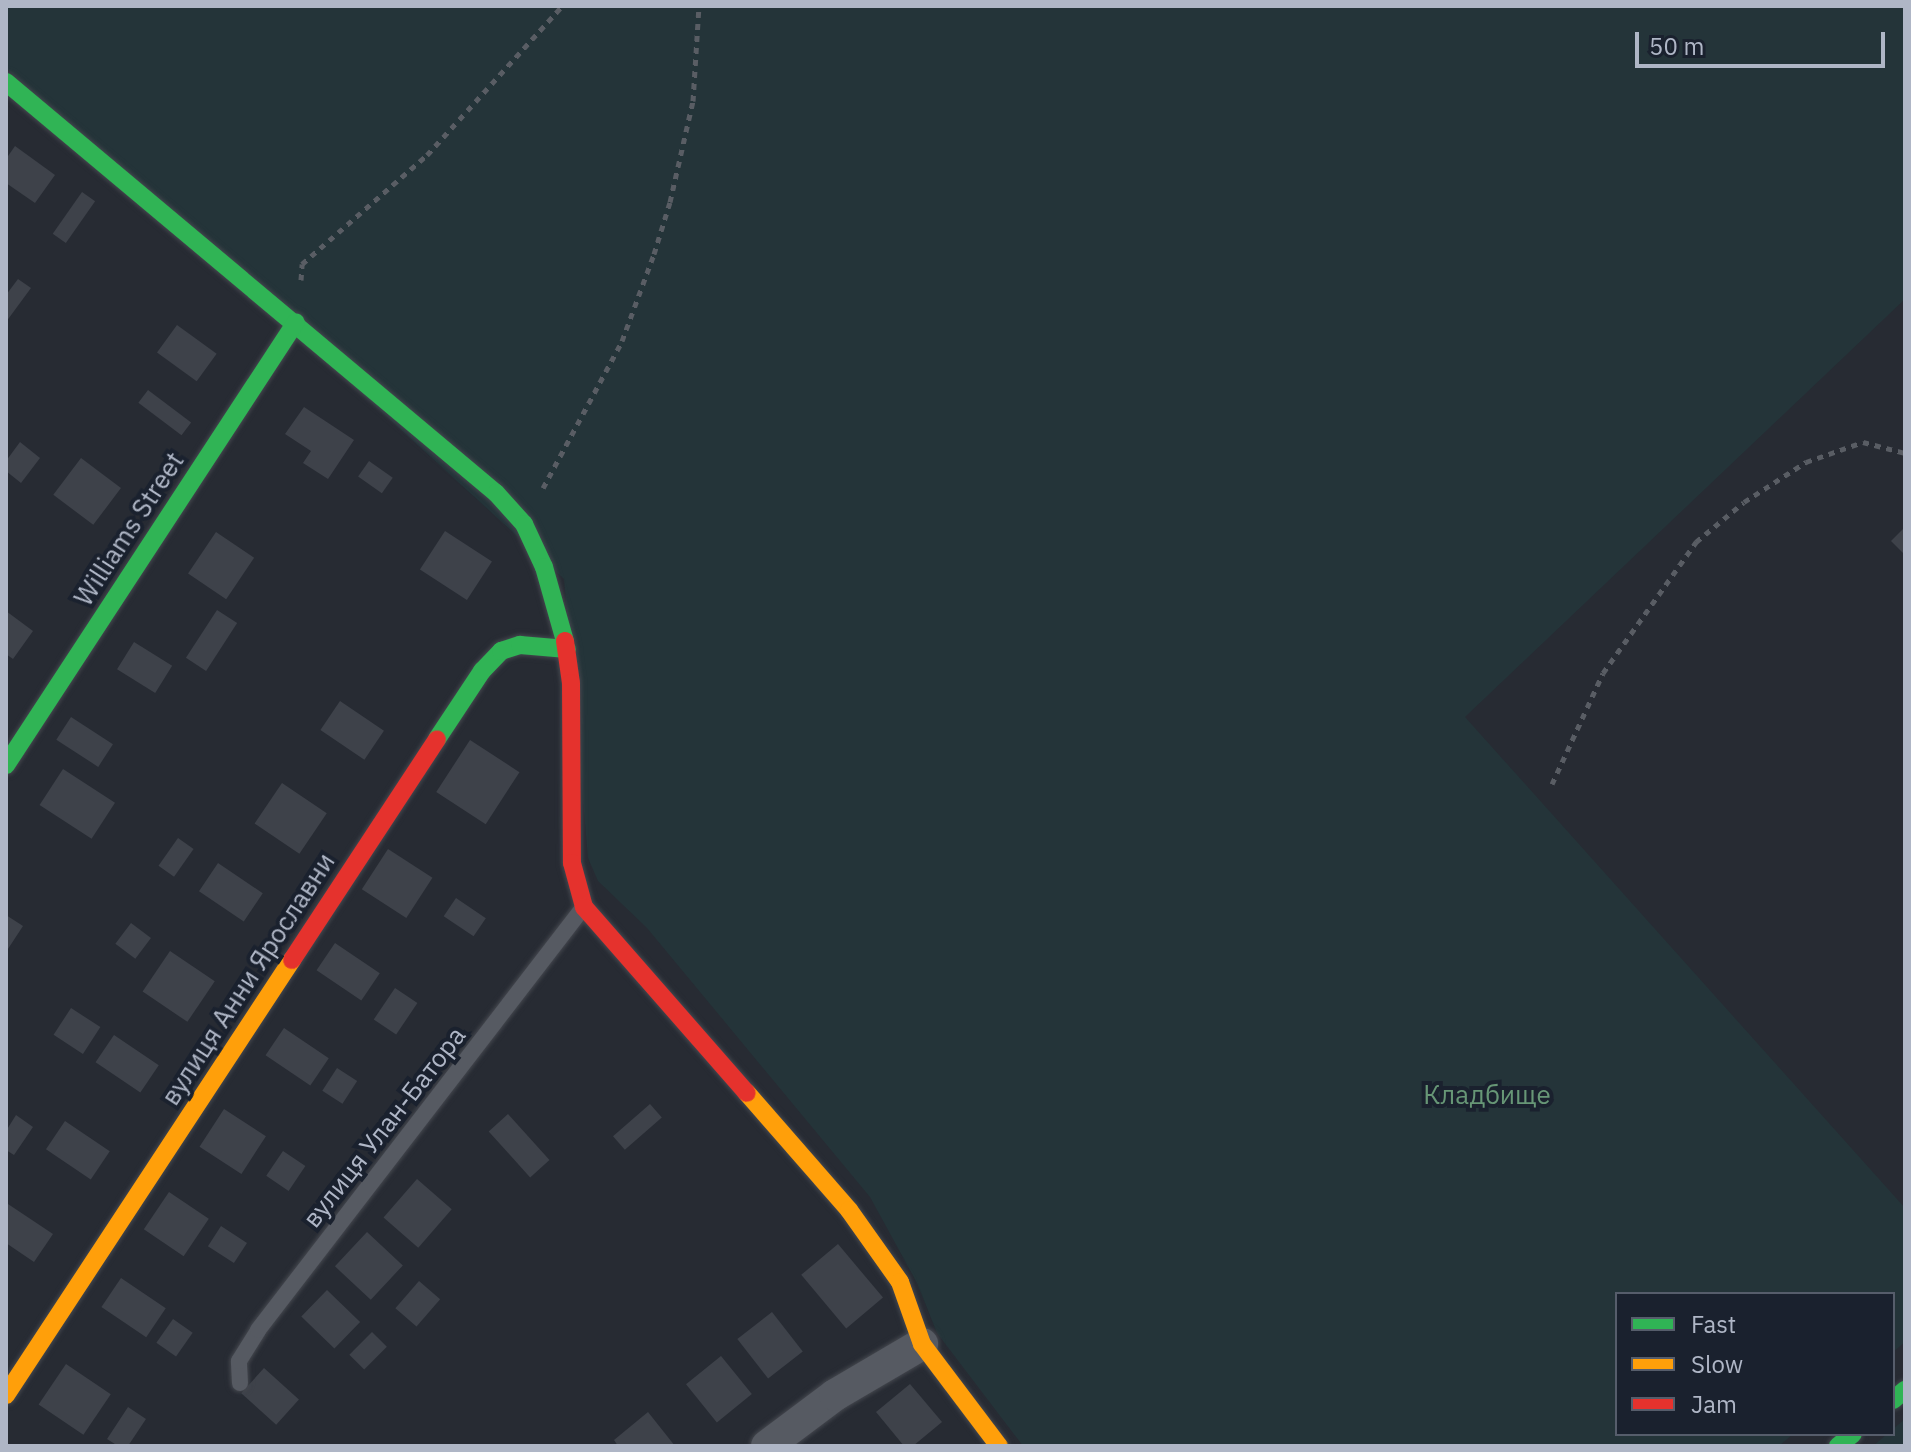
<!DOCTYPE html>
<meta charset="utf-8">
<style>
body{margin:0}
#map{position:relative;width:1911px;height:1452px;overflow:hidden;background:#272b33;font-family:"IBM Plex Sans",sans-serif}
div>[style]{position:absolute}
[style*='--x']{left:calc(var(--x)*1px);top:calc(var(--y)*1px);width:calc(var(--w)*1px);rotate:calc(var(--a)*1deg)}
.green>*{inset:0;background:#243439}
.building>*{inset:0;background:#3e424a;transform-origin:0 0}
.path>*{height:5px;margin-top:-2.5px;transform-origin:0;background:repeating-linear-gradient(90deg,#595d64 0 6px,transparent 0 12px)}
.roads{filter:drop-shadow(0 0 2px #44474e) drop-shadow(0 0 2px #44474e)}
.lane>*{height:16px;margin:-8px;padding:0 8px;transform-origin:8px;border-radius:8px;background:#565a62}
.street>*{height:32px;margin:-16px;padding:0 16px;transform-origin:16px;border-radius:16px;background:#565a62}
.fast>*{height:18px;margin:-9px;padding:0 9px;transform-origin:9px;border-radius:9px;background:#30b455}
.slow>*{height:18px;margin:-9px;padding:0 9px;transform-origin:9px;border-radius:9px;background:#ff9f0a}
.jam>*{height:18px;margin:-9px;padding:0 9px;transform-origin:9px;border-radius:9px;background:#e5322d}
span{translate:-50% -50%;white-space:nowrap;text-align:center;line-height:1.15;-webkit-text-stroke:8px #1a212e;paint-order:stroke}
.street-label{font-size:26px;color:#afb6c6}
.park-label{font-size:26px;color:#679676}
.frame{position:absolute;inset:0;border:8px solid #afb6c6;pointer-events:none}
.legend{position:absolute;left:1615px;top:1292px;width:280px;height:144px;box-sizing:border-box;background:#1a212e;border:2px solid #565d6b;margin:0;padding:10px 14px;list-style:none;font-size:24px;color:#afb6c6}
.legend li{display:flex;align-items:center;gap:16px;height:40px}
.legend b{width:40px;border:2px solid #565d6b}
.scale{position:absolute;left:1635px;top:32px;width:250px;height:36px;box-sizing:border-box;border:4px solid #afb6c6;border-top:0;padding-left:10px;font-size:24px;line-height:28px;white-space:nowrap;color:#afb6c6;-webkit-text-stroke:6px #1a212e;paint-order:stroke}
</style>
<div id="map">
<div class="green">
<div style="clip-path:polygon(6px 6px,1905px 6px,1905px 299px,1465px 717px,1905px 1208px,1905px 1342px,1893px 1352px,1893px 1294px,1617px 1294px,1617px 1434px,1793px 1434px,1779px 1446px,1023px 1446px,937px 1333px,917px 1283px,870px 1197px,647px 928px,598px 881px,588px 858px,564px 579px,6px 68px)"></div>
<div style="clip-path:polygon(1905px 1419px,1905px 1446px,1873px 1446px,1887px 1434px,1893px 1434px,1893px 1429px)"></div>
</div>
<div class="building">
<div style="clip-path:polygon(15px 146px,55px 175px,35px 203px,6px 183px,6px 159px)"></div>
<div style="left:82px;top:192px;width:16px;height:51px;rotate:35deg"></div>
<div style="clip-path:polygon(18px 279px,31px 288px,6px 322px,6px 295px)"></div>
<div style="left:177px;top:325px;width:49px;height:34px;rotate:36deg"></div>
<div style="left:148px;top:390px;width:54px;height:16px;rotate:37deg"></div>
<div style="clip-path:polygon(304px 407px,354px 440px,328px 479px,303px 463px,311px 451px,285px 434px)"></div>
<div style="clip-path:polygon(20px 442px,40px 458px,21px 483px,6px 471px,6px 461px)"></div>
<div style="left:81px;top:458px;width:50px;height:46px;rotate:37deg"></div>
<div style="left:369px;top:461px;width:29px;height:19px;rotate:35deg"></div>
<div style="clip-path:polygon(1905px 527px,1905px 555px,1891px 541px)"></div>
<div style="left:445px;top:531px;width:56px;height:46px;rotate:33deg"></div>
<div style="left:216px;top:532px;width:46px;height:50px;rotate:34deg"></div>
<div style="left:217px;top:610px;width:24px;height:57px;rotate:33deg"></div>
<div style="clip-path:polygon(6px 611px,33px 631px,13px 659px,6px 654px)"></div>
<div style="left:134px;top:642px;width:45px;height:32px;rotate:32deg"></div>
<div style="left:340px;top:701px;width:53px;height:35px;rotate:34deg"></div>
<div style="left:71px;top:717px;width:50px;height:27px;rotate:33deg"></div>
<div style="left:470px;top:740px;width:59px;height:62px;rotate:33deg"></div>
<div style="left:63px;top:769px;width:62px;height:43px;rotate:33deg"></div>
<div style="left:282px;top:783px;width:54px;height:49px;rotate:34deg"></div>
<div style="left:178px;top:838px;width:19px;height:34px;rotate:35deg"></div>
<div style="left:388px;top:849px;width:53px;height:48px;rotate:33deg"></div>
<div style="left:218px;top:863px;width:54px;height:34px;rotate:34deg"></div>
<div style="left:456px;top:898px;width:36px;height:22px;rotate:34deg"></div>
<div style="clip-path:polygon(6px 915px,23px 926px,6px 952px)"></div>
<div style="left:131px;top:923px;width:25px;height:26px;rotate:37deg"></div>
<div style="left:335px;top:943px;width:54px;height:33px;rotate:34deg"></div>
<div style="left:170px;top:951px;width:54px;height:49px;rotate:34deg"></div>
<div style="left:395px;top:988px;width:27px;height:38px;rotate:34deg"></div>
<div style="left:71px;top:1008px;width:35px;height:32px;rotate:33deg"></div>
<div style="left:284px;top:1028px;width:54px;height:33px;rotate:34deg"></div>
<div style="left:114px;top:1035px;width:54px;height:33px;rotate:34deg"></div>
<div style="left:337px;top:1068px;width:24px;height:27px;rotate:33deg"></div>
<div style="left:650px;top:1104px;width:18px;height:49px;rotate:49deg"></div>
<div style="left:224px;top:1109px;width:50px;height:45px;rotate:33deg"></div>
<div style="left:508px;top:1114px;width:62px;height:26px;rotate:48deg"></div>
<div style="clip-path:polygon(16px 1115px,33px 1127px,14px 1155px,6px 1150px,6px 1131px)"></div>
<div style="left:65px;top:1121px;width:54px;height:34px;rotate:34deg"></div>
<div style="left:283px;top:1151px;width:27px;height:30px;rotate:34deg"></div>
<div style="left:417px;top:1179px;width:46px;height:51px;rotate:41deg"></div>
<div style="left:169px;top:1192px;width:48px;height:45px;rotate:34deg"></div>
<div style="clip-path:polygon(8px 1204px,53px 1234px,34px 1262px,6px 1243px)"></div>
<div style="left:221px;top:1226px;width:31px;height:24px;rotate:33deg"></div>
<div style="left:367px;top:1232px;width:49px;height:47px;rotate:43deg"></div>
<div style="left:838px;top:1244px;width:70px;height:48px;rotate:50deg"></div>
<div style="left:121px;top:1278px;width:54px;height:35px;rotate:34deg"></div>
<div style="left:419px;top:1281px;width:28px;height:36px;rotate:41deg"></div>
<div style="left:327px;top:1290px;width:46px;height:37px;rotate:44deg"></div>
<div style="left:772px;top:1312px;width:50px;height:44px;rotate:52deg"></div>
<div style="left:173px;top:1319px;width:24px;height:29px;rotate:35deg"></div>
<div style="left:372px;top:1332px;width:21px;height:32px;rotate:45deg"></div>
<div style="left:721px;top:1356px;width:49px;height:45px;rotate:51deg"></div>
<div style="left:66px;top:1364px;width:54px;height:49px;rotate:34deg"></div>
<div style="left:264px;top:1368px;width:47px;height:34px;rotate:42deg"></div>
<div style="clip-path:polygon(910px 1384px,942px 1422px,913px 1446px,904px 1446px,876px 1412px)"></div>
<div style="clip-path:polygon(128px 1407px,146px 1419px,128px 1446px,118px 1446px,107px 1439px)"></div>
<div style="clip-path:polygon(648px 1412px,675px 1446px,618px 1446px,614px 1440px)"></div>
</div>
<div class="path">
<div style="--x:301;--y:280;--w:16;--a:-86"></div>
<div style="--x:302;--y:264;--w:166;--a:-41.1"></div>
<div style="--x:427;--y:155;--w:201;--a:-47.8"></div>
<div style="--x:543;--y:488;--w:167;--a:-61.7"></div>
<div style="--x:622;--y:341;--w:93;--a:-69.8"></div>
<div style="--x:654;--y:254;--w:54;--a:-72.9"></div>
<div style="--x:670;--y:202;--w:104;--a:-77.2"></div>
<div style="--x:693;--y:101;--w:95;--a:-86.4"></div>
<div style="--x:1552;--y:784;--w:122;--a:-65.3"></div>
<div style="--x:1603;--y:673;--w:161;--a:-54.6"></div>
<div style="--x:1696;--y:542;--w:62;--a:-39.8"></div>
<div style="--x:1744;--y:502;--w:74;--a:-32.8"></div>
<div style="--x:1806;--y:462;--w:60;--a:-19.3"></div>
<div style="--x:1863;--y:442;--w:43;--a:14.7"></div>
</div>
<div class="roads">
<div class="lane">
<div style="--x:240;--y:1383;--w:22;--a:-93"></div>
<div style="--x:239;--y:1361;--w:36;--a:-58"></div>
<div style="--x:258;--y:1330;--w:533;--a:-52.4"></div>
</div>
<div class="street">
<div style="--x:767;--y:1446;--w:85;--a:-36.9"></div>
<div style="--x:835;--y:1395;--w:101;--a:-30.4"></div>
</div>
<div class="fast">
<div style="--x:6;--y:82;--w:640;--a:39.99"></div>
<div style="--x:496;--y:493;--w:42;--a:47.9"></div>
<div style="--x:524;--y:524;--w:47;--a:65.1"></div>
<div style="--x:544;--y:567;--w:77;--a:74.2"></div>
<div style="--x:437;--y:739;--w:82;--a:-56.5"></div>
<div style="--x:482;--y:671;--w:28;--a:-46"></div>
<div style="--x:501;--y:651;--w:20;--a:-18"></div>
<div style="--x:520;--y:645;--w:47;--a:4.9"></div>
<div style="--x:6;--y:765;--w:529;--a:-56.79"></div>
<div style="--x:1893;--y:1400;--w:16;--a:-40"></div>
<div style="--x:1838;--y:1446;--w:19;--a:-39"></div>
</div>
<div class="slow">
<div style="--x:747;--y:1093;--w:155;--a:48.9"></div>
<div style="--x:849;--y:1210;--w:88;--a:54.7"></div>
<div style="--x:900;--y:1282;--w:66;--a:70.5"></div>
<div style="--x:922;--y:1344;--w:128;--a:53"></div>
<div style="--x:6;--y:1395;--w:521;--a:-56.68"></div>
</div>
<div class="jam">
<div style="--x:565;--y:641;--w:42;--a:81.9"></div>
<div style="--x:571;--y:683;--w:180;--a:89.7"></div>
<div style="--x:572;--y:863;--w:46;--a:74.7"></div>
<div style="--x:584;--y:907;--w:247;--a:48.8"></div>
<div style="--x:292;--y:960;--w:264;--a:-56.7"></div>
</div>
</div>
<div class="street-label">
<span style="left:129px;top:529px;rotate:-57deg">Williams Street</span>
<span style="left:248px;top:979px;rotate:-57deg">вулиця Анни Ярославни</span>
<span style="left:384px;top:1127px;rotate:-52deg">вулиця Улан-Батора</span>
</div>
<div class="park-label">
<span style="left:1487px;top:1095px">Кладбище</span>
</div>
<div class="frame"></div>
<ul class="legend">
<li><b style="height:10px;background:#30b455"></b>Fast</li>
<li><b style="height:10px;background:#ff9f0a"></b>Slow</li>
<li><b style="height:10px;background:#e5322d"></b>Jam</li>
</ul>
<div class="scale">50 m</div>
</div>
